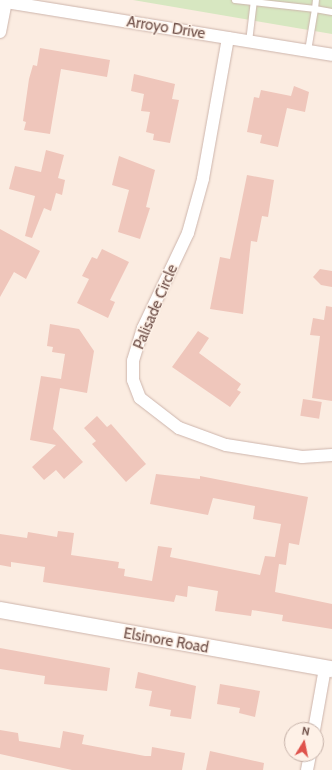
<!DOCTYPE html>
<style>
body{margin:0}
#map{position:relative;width:332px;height:770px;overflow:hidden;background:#fbece1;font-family:Cabin,sans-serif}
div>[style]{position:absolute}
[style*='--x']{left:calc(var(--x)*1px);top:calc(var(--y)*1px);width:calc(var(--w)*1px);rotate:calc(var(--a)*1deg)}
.green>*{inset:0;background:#d7e7c1}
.building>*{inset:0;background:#efc6bb;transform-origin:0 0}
.roads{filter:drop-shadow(0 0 1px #cdb5ac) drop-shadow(0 0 1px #cdb5ac)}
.lane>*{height:6px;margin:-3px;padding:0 3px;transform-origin:3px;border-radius:3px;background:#fff}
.street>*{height:12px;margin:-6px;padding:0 6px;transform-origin:6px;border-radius:6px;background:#fff}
.secondary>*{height:16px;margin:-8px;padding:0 8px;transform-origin:8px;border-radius:8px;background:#fff}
span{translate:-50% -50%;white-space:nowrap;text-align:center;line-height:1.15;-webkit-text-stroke:3px #fef1e7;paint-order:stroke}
.street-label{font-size:15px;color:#70514a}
.north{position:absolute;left:284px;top:722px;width:40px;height:40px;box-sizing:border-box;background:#fef1e7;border:1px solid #c5b1a8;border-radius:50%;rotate:10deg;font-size:11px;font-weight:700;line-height:16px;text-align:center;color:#70514a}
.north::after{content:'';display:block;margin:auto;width:14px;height:18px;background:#df534c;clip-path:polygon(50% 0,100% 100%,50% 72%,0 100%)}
</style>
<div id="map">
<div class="green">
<div style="clip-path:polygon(133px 0,332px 0,332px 34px)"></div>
</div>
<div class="building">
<div style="clip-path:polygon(40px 48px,110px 60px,107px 77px,61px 69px,50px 134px,24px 130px,26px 122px,23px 121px,29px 79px,33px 65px,37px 66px)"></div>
<div style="clip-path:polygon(134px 74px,175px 84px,172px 99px,179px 100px,170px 143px,153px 140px,154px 134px,146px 132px,150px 112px,141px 111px,144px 94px,131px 91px)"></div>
<div style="clip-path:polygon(294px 86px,309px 92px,305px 112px,287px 108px,278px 147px,260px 143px,262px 135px,247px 132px,254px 97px,259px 98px,261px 90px,291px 96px)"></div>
<div style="clip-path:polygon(46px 150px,64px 155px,58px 178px,65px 180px,62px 195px,56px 193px,51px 211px,44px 208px,32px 238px,25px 236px,35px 196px,9px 189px,15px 166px,41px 172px)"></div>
<div style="clip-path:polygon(119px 156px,155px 170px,146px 207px,150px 208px,140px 239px,118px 232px,129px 190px,112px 185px)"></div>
<div style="clip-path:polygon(247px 175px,274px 180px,268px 217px,262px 216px,257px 242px,251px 241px,243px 314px,210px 309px,220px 257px,230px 259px)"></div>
<div style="clip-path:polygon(0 229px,40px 251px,26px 279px,14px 272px,0 297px)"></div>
<div style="clip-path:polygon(102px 249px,129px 262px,110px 300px,115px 302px,108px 318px,77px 303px,89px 279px,82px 276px,92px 257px,97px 259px)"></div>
<div style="clip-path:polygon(320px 269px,332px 271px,332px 287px,321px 285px,313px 277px)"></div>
<div style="clip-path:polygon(326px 306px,332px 307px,332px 401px,312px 398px,320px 336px,310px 335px,313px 318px,324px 320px)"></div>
<div style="clip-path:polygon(50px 324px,79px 329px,94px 351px,87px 393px,60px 388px,53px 429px,83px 462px,64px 479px,56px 470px,44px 480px,32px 467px,56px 445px,30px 440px,41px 376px,61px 379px,65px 354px,52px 352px,53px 347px,47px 346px)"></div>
<div style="clip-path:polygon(198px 331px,209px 338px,199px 353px,241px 384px,237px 390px,241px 392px,230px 407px,172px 367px)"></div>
<div style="left:303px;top:399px;width:19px;height:17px;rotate:9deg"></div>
<div style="clip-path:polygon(97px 416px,107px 427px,111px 424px,146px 464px,126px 482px,92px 444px,96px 441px,84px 428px)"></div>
<div style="clip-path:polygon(156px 474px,200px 479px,200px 476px,308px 497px,299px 545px,289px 543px,286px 565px,279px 564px,275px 592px,332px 604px,332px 629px,282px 621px,283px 615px,252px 610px,251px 616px,215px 611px,218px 591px,188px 586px,187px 597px,176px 595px,174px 602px,43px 582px,45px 567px,11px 562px,11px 567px,0 565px,0 534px,27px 538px,28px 532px,57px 537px,58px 531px,74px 533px,71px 555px,119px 562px,118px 568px,125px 569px,124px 576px,152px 581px,158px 546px,172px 548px,170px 557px,260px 575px,265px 556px,275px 557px,281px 524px,253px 519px,255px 506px,213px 498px,208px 515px,150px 504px)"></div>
<div style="clip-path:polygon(0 648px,110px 668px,107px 691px,44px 684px,45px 676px,0 669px)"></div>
<div style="clip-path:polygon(138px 672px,196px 686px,191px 719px,170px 716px,171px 710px,149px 706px,152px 691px,135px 688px)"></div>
<div style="clip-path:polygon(220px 684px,260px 691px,255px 717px,239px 713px,240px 708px,217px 704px)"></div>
<div style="clip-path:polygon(0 730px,18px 733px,19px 741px,60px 748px,63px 731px,84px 735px,82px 744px,145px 756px,151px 756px,152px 747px,185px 753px,182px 770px,72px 770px,0 754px)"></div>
<div style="clip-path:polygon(210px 751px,264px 763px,263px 770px,206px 770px)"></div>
</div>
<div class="roads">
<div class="lane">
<div style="--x:235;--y:0;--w:81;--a:6.4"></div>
<div style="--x:315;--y:9;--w:9;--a:-84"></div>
<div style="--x:249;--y:42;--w:42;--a:-83.2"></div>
<div style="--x:308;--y:51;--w:43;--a:-80.5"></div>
<div style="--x:315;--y:9;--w:17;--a:10"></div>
</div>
<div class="street">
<div style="--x:0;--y:1;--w:336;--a:9.2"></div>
<div style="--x:0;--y:32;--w:31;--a:-79"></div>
<div style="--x:228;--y:38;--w:143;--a:100.1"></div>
<div style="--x:203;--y:179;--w:56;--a:105.5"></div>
<div style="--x:188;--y:233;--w:105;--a:115.3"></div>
<div style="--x:143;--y:328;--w:34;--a:107"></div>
<div style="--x:133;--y:361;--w:19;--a:90"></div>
<div style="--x:133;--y:380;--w:19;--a:69"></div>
<div style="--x:140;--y:398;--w:49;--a:37.6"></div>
<div style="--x:179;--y:428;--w:50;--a:19.9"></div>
<div style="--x:226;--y:445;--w:77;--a:9"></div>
<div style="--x:302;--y:457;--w:30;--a:-4"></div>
<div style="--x:314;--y:730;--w:63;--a:-79.9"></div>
<div style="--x:307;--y:770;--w:16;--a:-79"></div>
</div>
<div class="secondary">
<div style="--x:0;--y:610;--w:337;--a:10.1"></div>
</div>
</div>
<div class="street-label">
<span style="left:166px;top:28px;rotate:9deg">Arroyo Drive</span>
<span style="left:156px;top:307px;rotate:-67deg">Palisade Circle</span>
<span style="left:166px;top:641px;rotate:10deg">Elsinore Road</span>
</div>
<div class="north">N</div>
</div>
